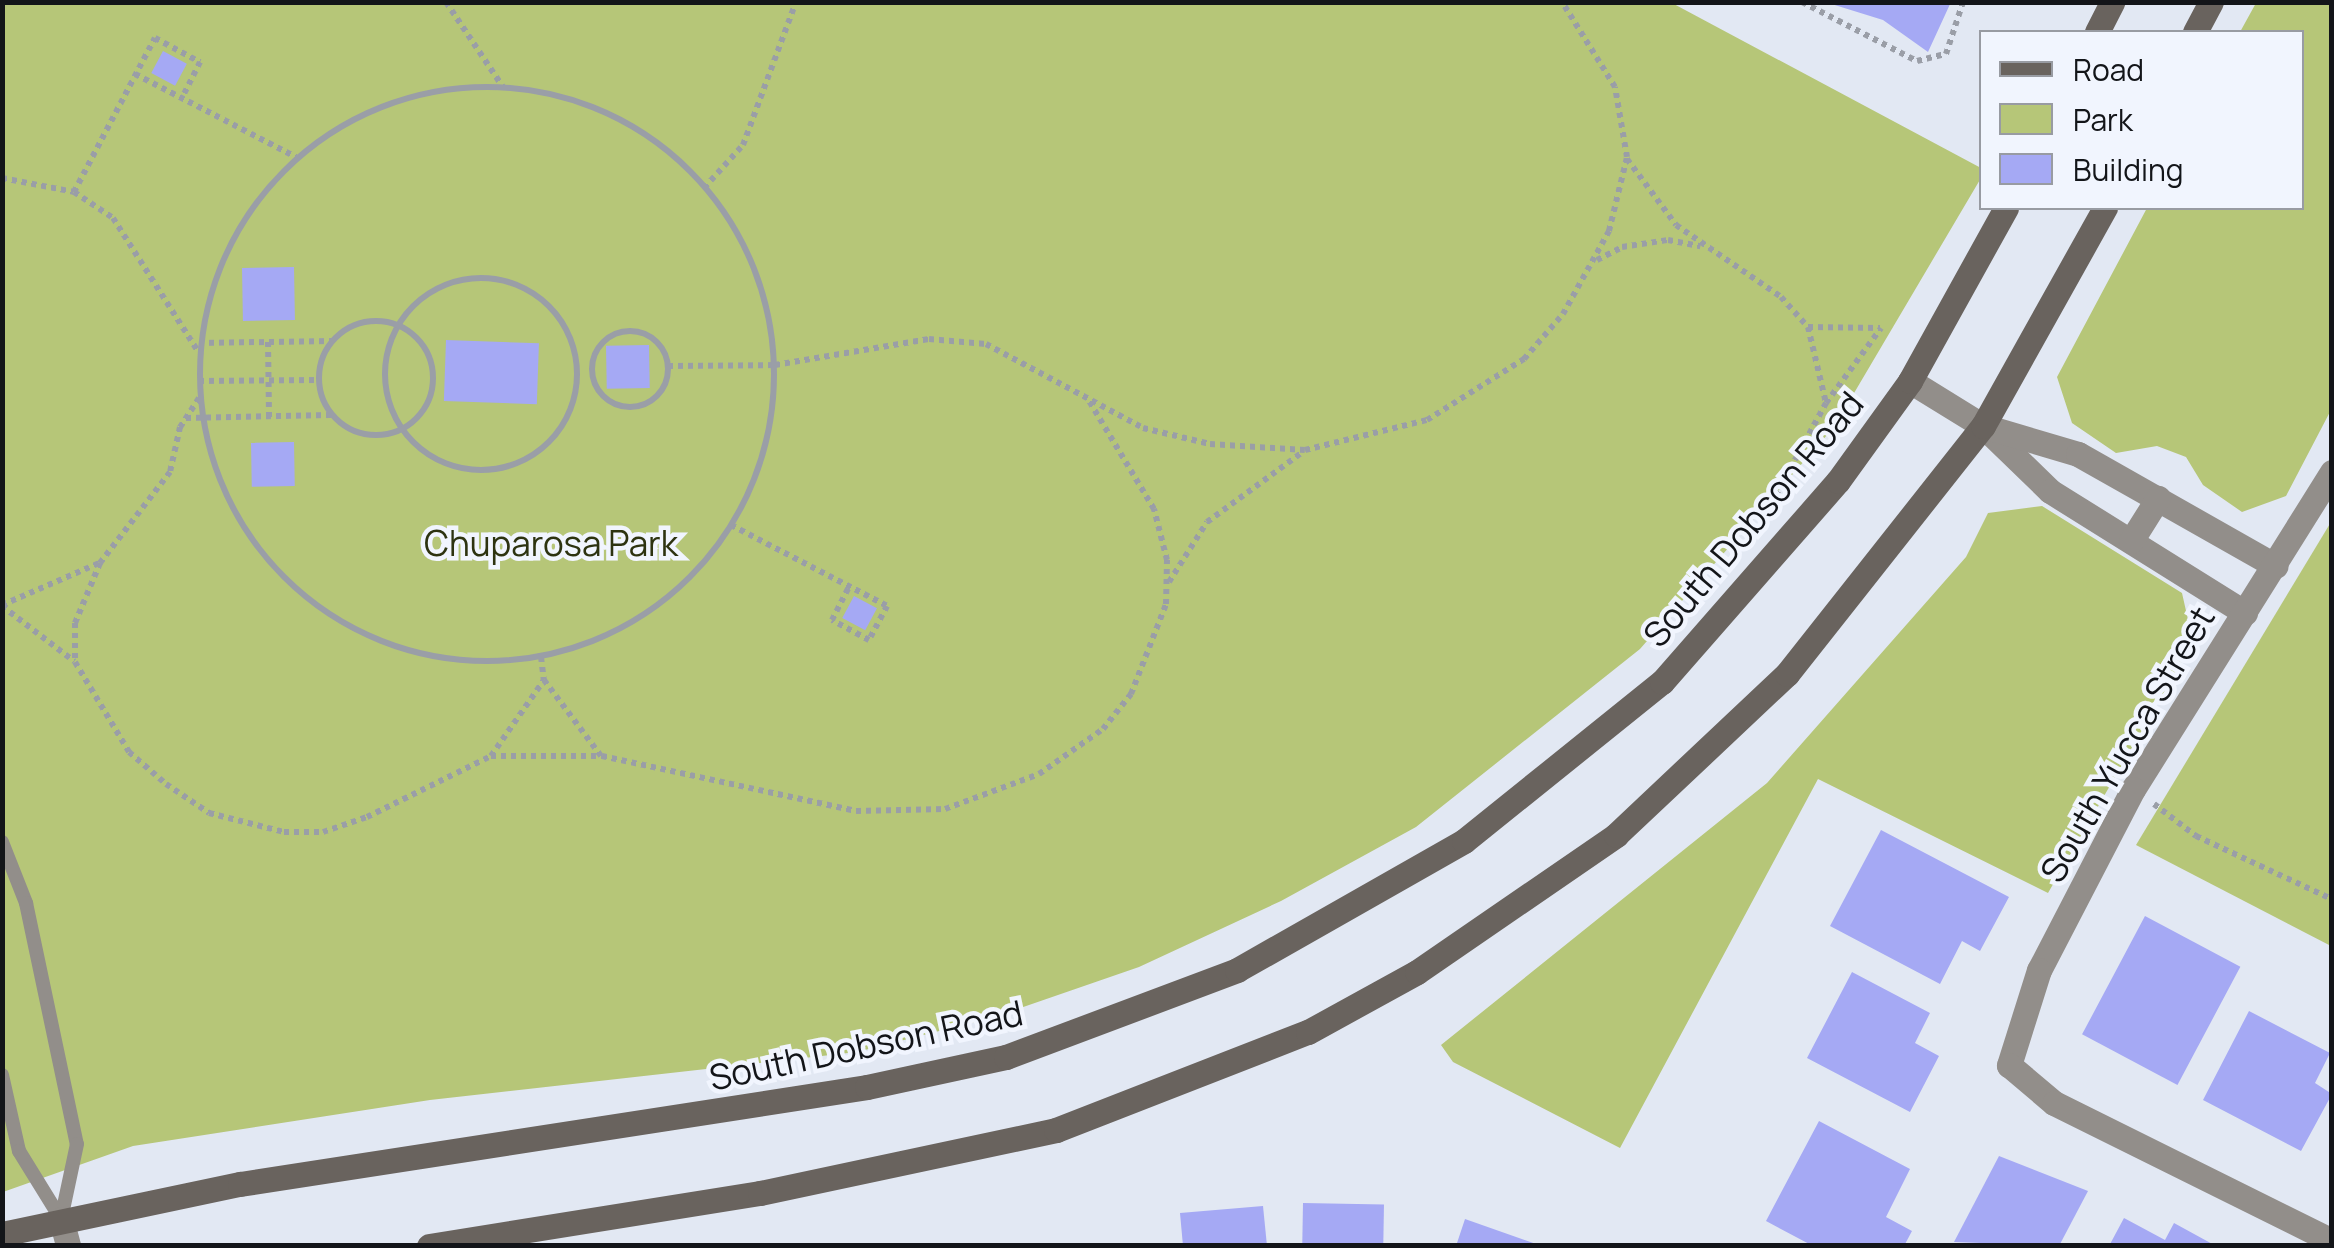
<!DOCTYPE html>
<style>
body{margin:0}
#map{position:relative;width:2334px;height:1248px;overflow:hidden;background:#e2e8f3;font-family:Manrope,sans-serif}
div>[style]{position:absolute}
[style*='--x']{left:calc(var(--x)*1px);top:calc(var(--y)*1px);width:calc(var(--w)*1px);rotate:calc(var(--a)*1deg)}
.green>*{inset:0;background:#b6c678}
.building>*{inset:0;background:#a5a9f4;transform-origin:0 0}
.path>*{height:6px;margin-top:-3px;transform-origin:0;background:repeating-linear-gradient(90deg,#9a9ea7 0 5px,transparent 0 10px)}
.path>.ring{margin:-3px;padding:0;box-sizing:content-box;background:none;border:6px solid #9a9ea7;border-radius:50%}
.service>*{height:14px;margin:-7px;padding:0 7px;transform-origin:7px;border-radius:7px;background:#928e8a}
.minor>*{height:25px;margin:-12.5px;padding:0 12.5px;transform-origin:12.5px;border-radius:12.5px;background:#928e8a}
.tertiary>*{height:25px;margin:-12.5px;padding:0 12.5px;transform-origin:12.5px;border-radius:12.5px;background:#928e8a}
.secondary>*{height:25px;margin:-12.5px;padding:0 12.5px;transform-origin:12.5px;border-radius:12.5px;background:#69635e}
span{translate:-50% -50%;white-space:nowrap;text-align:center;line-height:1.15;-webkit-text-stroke:9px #f1f5fe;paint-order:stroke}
.street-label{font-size:35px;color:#131519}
.park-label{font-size:35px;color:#2d3310}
.frame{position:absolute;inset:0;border:5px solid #131519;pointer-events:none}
.legend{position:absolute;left:1979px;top:30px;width:325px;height:180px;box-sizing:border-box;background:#f1f5fe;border:2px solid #989ba2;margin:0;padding:12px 18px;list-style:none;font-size:30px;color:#131519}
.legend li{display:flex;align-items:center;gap:20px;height:50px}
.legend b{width:50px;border:2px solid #989ba2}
</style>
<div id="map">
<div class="green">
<div style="clip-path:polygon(2px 3px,1672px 3px,1981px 168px,1981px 178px,1834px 427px,1640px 649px,1416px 827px,1281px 901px,1139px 967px,994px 1017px,857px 1052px,430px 1100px,133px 1146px,3px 1192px)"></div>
<div style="clip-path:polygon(2256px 3px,2331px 3px,2332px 408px,2286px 496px,2242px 512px,2203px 485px,2186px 457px,2157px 446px,2116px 453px,2072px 423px,2057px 377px,2147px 208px,2302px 208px,2302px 32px,2240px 32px)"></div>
<div style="clip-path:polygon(2042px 506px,2182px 593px,2193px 642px,2048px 893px,1818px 779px,1620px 1148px,1453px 1062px,1441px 1045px,1767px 783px,1966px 557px,1988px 513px)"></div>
<div style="clip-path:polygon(2331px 522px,2331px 946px,2136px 845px)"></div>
</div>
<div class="building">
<div style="clip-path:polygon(1825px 2px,1951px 2px,1928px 52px,1883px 20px)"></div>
<div style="left:163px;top:51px;width:27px;height:25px;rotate:28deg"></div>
<div style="left:294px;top:267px;width:53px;height:52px;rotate:89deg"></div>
<div style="left:446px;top:340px;width:93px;height:61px;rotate:2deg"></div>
<div style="left:649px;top:345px;width:43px;height:43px;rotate:89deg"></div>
<div style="left:294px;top:442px;width:44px;height:43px;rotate:89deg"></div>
<div style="left:854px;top:596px;width:26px;height:25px;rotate:28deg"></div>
<div style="clip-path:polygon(1881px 830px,2009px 897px,1980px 951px,1962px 941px,1940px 984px,1830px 926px)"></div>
<div style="left:2145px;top:916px;width:108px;height:134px;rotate:28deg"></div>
<div style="clip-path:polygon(1852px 972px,1930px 1013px,1915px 1043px,1939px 1056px,1910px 1112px,1807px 1058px)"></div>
<div style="clip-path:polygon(2249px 1011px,2330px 1053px,2315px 1083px,2332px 1094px,2301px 1151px,2203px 1100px)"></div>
<div style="clip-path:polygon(1819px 1121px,1910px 1169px,1886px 1217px,1912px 1231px,1904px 1246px,1813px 1246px,1766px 1221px)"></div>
<div style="clip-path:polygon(1999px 1156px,2088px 1191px,2059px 1246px,1954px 1242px)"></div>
<div style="left:1303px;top:1203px;width:81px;height:43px;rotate:1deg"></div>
<div style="clip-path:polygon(1263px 1206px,1267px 1246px,1183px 1246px,1180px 1213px)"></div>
<div style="clip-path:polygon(2124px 1218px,2165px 1240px,2174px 1223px,2216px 1246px,2109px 1246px)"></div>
<div style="clip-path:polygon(1465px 1219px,1539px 1245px,1539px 1246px,1456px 1246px)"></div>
</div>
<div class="path">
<div style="--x:446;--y:2;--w:102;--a:56.2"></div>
<div style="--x:1802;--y:2;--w:129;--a:27.2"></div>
<div style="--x:1917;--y:61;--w:30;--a:-14"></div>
<div style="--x:1946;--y:54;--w:55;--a:-71.9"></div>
<div style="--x:135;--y:74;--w:181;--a:27.3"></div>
<div class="ring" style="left:200px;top:87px;width:568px;height:568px"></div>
<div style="--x:1627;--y:159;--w:82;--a:53.4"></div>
<div style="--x:1676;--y:225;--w:127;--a:34.4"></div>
<div style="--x:1781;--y:297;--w:40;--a:48"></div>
<div style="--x:1808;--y:327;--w:78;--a:76.7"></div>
<div style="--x:1826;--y:403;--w:113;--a:118.6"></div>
<div style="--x:2;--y:178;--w:73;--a:11"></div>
<div style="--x:74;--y:192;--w:47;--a:33.7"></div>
<div style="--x:113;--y:218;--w:160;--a:57.5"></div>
<div style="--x:704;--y:188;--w:58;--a:-47.8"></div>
<div style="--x:743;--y:145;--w:153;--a:-69.7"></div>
<div style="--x:74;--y:192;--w:174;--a:-62.3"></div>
<div style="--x:155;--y:38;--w:51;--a:28.1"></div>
<div style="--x:200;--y:62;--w:40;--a:116.6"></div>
<div style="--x:1597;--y:260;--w:28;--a:-27"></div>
<div style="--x:1622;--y:247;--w:47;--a:-8.7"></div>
<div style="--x:1668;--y:240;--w:33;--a:11"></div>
<div class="ring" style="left:385px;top:278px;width:186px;height:186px"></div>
<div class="ring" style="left:319px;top:321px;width:108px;height:108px"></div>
<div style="--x:1808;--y:327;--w:72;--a:0.8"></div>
<div class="ring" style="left:592px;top:331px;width:70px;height:70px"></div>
<div style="--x:268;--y:342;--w:75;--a:89.2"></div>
<div style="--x:199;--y:343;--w:133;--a:-0.9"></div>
<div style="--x:668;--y:366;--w:107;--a:-0.5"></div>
<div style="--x:775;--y:365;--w:156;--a:-9.6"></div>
<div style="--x:929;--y:339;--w:57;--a:5"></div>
<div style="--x:986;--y:344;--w:178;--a:28.1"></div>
<div style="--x:1143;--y:428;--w:69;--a:13.4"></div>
<div style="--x:1210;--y:444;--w:95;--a:3.6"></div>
<div style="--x:1305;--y:450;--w:126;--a:-13.8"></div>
<div style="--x:1427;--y:420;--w:115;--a:-32.2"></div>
<div style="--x:1524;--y:359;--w:60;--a:-49.1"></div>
<div style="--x:1563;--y:314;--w:95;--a:-61"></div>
<div style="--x:1609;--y:231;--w:76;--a:-76.3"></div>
<div style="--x:1627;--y:157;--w:71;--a:-99.7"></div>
<div style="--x:1615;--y:87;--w:100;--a:-121.9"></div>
<div style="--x:199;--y:381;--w:119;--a:-0.5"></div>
<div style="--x:199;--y:398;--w:35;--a:123"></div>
<div style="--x:180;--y:427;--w:46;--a:102.5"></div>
<div style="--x:170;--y:472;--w:115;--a:127.6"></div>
<div style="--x:100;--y:563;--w:65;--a:112.6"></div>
<div style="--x:75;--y:623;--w:39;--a:90"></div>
<div style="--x:75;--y:662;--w:105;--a:59"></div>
<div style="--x:129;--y:752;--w:49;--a:40.9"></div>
<div style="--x:166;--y:784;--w:52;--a:34"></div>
<div style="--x:209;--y:813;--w:77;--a:14.2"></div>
<div style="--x:284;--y:832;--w:39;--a:0"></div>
<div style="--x:323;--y:832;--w:46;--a:-18.8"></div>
<div style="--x:367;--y:817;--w:138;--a:-26.2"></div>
<div style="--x:491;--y:756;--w:111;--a:0"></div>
<div style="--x:602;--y:756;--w:260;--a:12.2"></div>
<div style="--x:856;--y:811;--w:89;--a:-1.3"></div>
<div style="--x:945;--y:809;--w:100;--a:-20.4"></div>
<div style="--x:1039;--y:774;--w:78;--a:-35.1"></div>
<div style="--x:1103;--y:729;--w:45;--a:-51.3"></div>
<div style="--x:1131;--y:694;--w:97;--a:-68.7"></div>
<div style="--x:1166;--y:604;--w:44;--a:-88.7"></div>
<div style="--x:1167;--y:560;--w:53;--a:-104.3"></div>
<div style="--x:1154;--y:509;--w:126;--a:-121"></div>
<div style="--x:1826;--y:403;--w:93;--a:-53.7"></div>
<div style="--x:186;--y:418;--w:145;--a:-1.2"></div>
<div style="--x:731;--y:525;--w:176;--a:27.4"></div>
<div style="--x:887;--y:606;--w:38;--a:118"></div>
<div style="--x:869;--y:640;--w:42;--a:-151.6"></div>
<div style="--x:832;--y:620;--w:37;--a:-63"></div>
<div style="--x:1169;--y:582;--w:71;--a:-57.7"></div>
<div style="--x:1207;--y:522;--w:120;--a:-36.2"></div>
<div style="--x:2;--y:605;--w:106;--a:-23.4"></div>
<div style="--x:2;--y:606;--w:91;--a:37.4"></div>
<div style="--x:541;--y:657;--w:23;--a:83"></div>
<div style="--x:544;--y:680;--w:95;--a:53.1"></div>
<div style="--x:491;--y:756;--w:93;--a:-55.1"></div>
<div style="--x:2154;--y:804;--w:53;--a:37.3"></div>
<div style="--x:2196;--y:836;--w:150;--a:24.9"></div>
</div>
<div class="service">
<div style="--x:2;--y:842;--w:66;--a:68.5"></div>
<div style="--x:26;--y:903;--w:246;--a:78.1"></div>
<div style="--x:77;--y:1144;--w:77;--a:102"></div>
<div style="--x:2;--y:1075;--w:78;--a:77.4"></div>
<div style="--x:19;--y:1151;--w:80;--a:58.3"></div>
</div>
<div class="minor">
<div style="--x:1910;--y:381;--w:86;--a:31.7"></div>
<div style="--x:1983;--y:426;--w:93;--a:44.1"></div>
<div style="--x:2050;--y:491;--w:230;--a:32"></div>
<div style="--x:1987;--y:427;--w:95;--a:16.5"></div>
<div style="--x:2078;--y:454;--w:227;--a:29.5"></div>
<div style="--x:2332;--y:472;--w:374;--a:122.1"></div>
<div style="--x:2133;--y:789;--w:204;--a:117.4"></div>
<div style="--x:2039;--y:970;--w:100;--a:107.5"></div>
<div style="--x:2009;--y:1065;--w:59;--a:40.2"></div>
<div style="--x:2054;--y:1103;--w:310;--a:26.4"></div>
<div style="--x:2131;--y:541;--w:51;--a:-57.9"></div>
</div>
<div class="tertiary">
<div style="--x:61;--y:1219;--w:28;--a:75"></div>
</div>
<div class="secondary">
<div style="--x:2097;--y:32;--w:34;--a:-63"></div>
<div style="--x:2195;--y:32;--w:34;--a:-62"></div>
<div style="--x:2;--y:1234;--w:243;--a:-11.9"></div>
<div style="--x:240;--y:1184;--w:634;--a:-8.79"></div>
<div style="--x:867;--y:1087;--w:142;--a:-12.2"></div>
<div style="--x:1006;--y:1057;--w:247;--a:-20.6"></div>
<div style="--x:1237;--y:970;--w:261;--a:-29.6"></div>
<div style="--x:1464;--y:841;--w:254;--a:-38.8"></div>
<div style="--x:1662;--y:682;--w:267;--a:-48.8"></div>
<div style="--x:1838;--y:481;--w:123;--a:-54.2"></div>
<div style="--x:1910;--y:381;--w:198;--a:-61"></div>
<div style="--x:429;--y:1246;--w:335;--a:-9.1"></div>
<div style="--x:760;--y:1193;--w:303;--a:-12"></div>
<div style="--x:1056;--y:1130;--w:270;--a:-21.3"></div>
<div style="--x:1308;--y:1032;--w:124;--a:-28.8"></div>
<div style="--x:1417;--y:972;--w:242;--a:-34.5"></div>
<div style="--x:1616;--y:835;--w:235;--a:-43.3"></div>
<div style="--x:1787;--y:674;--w:316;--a:-51.7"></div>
<div style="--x:1983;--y:426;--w:250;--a:-60.8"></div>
</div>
<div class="street-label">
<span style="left:1753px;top:519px;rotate:-50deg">South Dobson Road</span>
<span style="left:2127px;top:744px;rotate:-60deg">South Yucca Street</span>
<span style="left:866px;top:1045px;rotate:-12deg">South Dobson Road</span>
</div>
<div class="park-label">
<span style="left:551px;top:543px">Chuparosa Park</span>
</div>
<div class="frame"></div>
<ul class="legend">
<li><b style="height:12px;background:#69635e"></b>Road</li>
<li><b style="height:28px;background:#b6c678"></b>Park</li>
<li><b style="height:28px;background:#a5a9f4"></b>Building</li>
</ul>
</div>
